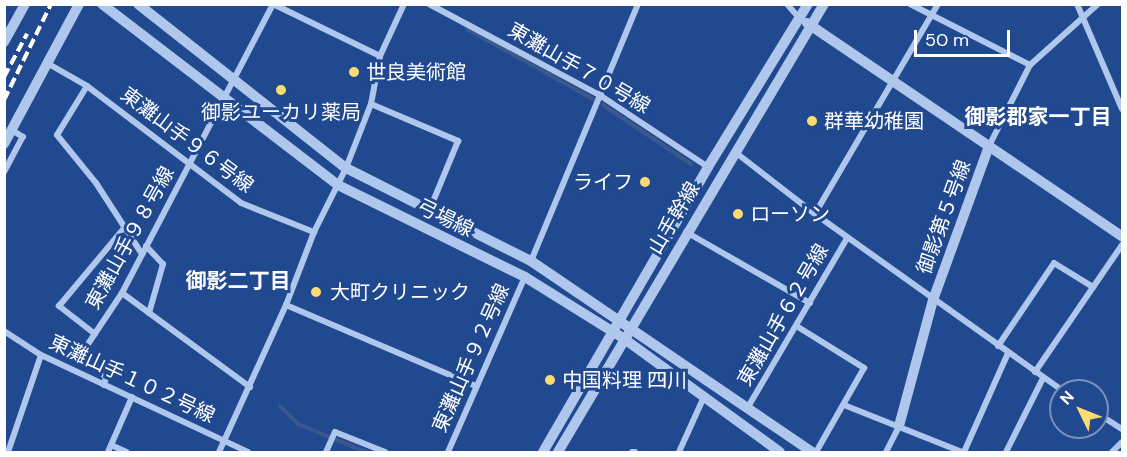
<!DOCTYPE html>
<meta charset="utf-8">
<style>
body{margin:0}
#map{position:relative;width:1127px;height:457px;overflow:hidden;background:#204990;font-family:"DM Sans","Noto Sans JP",sans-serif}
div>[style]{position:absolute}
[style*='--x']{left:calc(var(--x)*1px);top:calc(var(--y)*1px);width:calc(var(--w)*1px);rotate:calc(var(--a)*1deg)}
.stream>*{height:4px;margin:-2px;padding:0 2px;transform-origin:2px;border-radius:2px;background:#3b588c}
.minor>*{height:6px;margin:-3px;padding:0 3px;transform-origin:3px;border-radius:3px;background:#b0c7ed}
.tertiary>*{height:10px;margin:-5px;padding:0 5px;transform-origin:5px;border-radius:5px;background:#b0c7ed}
.rail>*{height:4px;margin-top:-2px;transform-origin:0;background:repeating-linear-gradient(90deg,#fff 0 10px,transparent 0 14.5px)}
.dots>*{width:16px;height:16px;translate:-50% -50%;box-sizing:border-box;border:3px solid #204990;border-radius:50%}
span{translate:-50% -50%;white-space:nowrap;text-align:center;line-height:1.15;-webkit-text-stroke:6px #204990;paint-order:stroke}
.street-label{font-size:20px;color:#fff}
.poi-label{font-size:20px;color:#fff}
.left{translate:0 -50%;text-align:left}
.right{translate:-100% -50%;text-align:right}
.neighbourhood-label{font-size:21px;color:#fff;font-weight:700}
.frame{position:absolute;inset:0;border:6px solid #fff;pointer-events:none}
.north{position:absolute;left:1049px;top:379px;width:60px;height:60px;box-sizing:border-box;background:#204990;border:2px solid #7992bc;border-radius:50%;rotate:313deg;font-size:16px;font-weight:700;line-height:24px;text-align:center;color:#fff}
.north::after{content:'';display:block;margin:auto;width:21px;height:27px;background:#fbdc71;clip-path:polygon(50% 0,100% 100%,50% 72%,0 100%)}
.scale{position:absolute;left:914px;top:30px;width:96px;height:27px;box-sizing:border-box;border:3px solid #fff;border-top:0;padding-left:8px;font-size:18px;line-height:21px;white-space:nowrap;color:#fff;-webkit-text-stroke:4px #204990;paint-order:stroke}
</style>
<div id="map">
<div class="stream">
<div style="--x:467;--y:29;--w:144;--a:29.1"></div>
<div style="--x:603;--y:105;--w:106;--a:33.8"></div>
<div style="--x:280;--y:406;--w:25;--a:45"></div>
<div style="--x:298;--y:424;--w:74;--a:22.4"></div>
</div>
<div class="minor">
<div style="--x:429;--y:4;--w:195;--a:28.1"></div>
<div style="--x:601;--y:96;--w:128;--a:33.6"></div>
<div style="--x:787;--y:4;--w:20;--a:49"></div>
<div style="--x:910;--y:4;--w:135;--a:26.9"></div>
<div style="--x:938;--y:4;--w:243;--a:120.4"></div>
<div style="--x:815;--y:214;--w:305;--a:35.5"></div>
<div style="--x:1077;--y:4;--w:114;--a:66.8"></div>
<div style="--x:47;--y:63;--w:46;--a:29.9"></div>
<div style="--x:87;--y:86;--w:193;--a:37.2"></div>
<div style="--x:241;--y:203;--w:79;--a:21.7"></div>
<div style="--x:87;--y:86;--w:57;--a:121.5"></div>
<div style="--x:57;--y:135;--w:62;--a:50.9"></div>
<div style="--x:96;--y:183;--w:85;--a:57.1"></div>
<div style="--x:371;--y:104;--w:95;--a:23"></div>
<div style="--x:458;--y:141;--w:74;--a:112.4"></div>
<div style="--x:989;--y:146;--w:91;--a:-63.2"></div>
<div style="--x:1030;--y:65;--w:91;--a:-41.9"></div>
<div style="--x:735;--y:152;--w:101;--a:37.8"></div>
<div style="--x:4;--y:172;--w:40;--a:-62"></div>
<div style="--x:23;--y:137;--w:13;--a:-148"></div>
<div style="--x:686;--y:232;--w:143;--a:29.8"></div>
<div style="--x:146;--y:246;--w:25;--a:47"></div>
<div style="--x:163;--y:264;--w:51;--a:105.9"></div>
<div style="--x:531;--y:261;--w:278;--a:-67.4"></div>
<div style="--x:122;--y:293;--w:159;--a:36.3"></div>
<div style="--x:286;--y:305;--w:207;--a:23.1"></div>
<div style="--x:798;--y:327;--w:78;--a:31.8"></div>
<div style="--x:864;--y:368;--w:97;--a:119.7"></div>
<div style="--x:4;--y:331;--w:44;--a:33"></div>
<div style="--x:41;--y:355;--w:229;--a:25.1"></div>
<div style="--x:95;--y:334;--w:46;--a:-142.1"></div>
<div style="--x:59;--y:306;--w:103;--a:-50.1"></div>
<div style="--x:998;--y:346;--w:100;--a:-56"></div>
<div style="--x:1054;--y:263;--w:46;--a:31.6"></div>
<div style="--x:1035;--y:372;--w:154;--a:-55.6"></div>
<div style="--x:104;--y:385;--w:8;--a:-76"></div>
<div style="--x:106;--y:377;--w:33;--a:-141"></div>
<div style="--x:80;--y:356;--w:76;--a:-56.3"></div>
<div style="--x:122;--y:293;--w:326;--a:-62.4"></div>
<div style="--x:273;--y:4;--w:119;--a:25.9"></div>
<div style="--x:844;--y:405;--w:127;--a:21.7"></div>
<div style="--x:748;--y:407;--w:194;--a:-59.6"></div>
<div style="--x:1097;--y:413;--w:30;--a:33"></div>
<div style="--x:111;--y:445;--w:17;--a:24"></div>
<div style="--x:8;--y:452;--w:102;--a:-71.2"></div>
<div style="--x:108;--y:452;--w:60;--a:-66.4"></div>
<div style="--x:219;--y:452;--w:162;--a:-65.5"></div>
<div style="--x:286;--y:305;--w:78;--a:-69"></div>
<div style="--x:314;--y:232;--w:72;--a:-63.4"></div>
<div style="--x:346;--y:168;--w:69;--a:-68.7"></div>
<div style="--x:371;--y:104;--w:49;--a:-79.4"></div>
<div style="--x:380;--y:56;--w:57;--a:-65.2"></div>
<div style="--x:326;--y:452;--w:22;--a:-66"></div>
<div style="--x:335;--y:432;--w:54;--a:21.8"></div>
<div style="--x:448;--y:452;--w:191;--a:-66.3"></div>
<div style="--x:632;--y:452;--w:3;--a:0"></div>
<div style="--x:679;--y:452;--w:60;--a:-65.6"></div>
<div style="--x:886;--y:452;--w:29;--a:-63"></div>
<div style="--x:964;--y:452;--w:108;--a:-66"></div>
<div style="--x:1006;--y:452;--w:83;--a:-63.4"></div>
<div style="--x:1112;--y:452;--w:14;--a:-45"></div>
</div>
<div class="tertiary">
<div style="--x:102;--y:4;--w:297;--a:37.5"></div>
<div style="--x:338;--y:185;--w:208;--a:26.2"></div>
<div style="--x:525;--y:277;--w:115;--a:31.9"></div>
<div style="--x:623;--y:338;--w:194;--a:36"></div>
<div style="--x:138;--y:4;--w:265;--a:38.3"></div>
<div style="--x:346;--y:168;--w:207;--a:26.7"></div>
<div style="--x:531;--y:261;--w:340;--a:34.2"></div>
<div style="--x:807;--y:23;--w:380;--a:34.1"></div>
<div style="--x:4;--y:42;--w:43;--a:-61.1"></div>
<div style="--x:4;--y:144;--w:159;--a:-61.8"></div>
<div style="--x:899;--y:426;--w:131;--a:-74.9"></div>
<div style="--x:933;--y:300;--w:164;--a:-70"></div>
<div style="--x:543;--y:452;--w:329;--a:-59.9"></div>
<div style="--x:708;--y:167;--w:191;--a:-58.5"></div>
<div style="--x:558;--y:452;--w:521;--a:-59.3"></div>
</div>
<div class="rail">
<div style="--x:4;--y:77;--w:49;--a:-61.9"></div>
<div style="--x:4;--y:100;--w:107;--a:-63.9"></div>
</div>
<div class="dots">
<div style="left:354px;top:72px;background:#fbdc71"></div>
<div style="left:281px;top:90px;background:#fbdc71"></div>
<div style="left:812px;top:121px;background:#fbdc71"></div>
<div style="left:645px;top:182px;background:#fbdc71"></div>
<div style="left:738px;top:214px;background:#fbdc71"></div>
<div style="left:316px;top:292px;background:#fbdc71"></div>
<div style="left:550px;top:380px;background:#fbdc71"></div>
</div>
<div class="street-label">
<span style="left:579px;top:68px;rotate:30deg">東灘山手７０号線</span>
<span style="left:187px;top:140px;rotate:37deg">東灘山手９６号線</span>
<span style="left:944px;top:217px;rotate:-70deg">御影第５号線</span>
<span style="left:445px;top:218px;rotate:26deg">弓場線</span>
<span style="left:674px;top:218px;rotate:-59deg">山手幹線</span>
<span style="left:130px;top:238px;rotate:-61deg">東灘山手９８号線</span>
<span style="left:783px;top:315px;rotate:-60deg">東灘山手６２号線</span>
<span style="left:471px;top:358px;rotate:-66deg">東灘山手９２号線</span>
<span style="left:132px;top:379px;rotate:25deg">東灘山手１０２号線</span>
</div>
<div class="poi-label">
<span class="left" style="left:366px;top:72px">世良美術館</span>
<span style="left:281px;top:112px">御影ユーカリ薬局</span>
<span class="left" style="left:824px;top:121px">群華幼稚園</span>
<span class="right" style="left:633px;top:182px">ライフ</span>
<span class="left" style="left:750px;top:214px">ローソン</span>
<span class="left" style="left:330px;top:292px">大町クリニック</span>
<span class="left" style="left:562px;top:380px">中国料理 四川</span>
</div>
<div class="neighbourhood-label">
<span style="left:1038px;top:117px">御影郡家一丁目</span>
<span style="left:238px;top:281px">御影二丁目</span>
</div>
<div class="frame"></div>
<div class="north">N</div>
<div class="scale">50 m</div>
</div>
